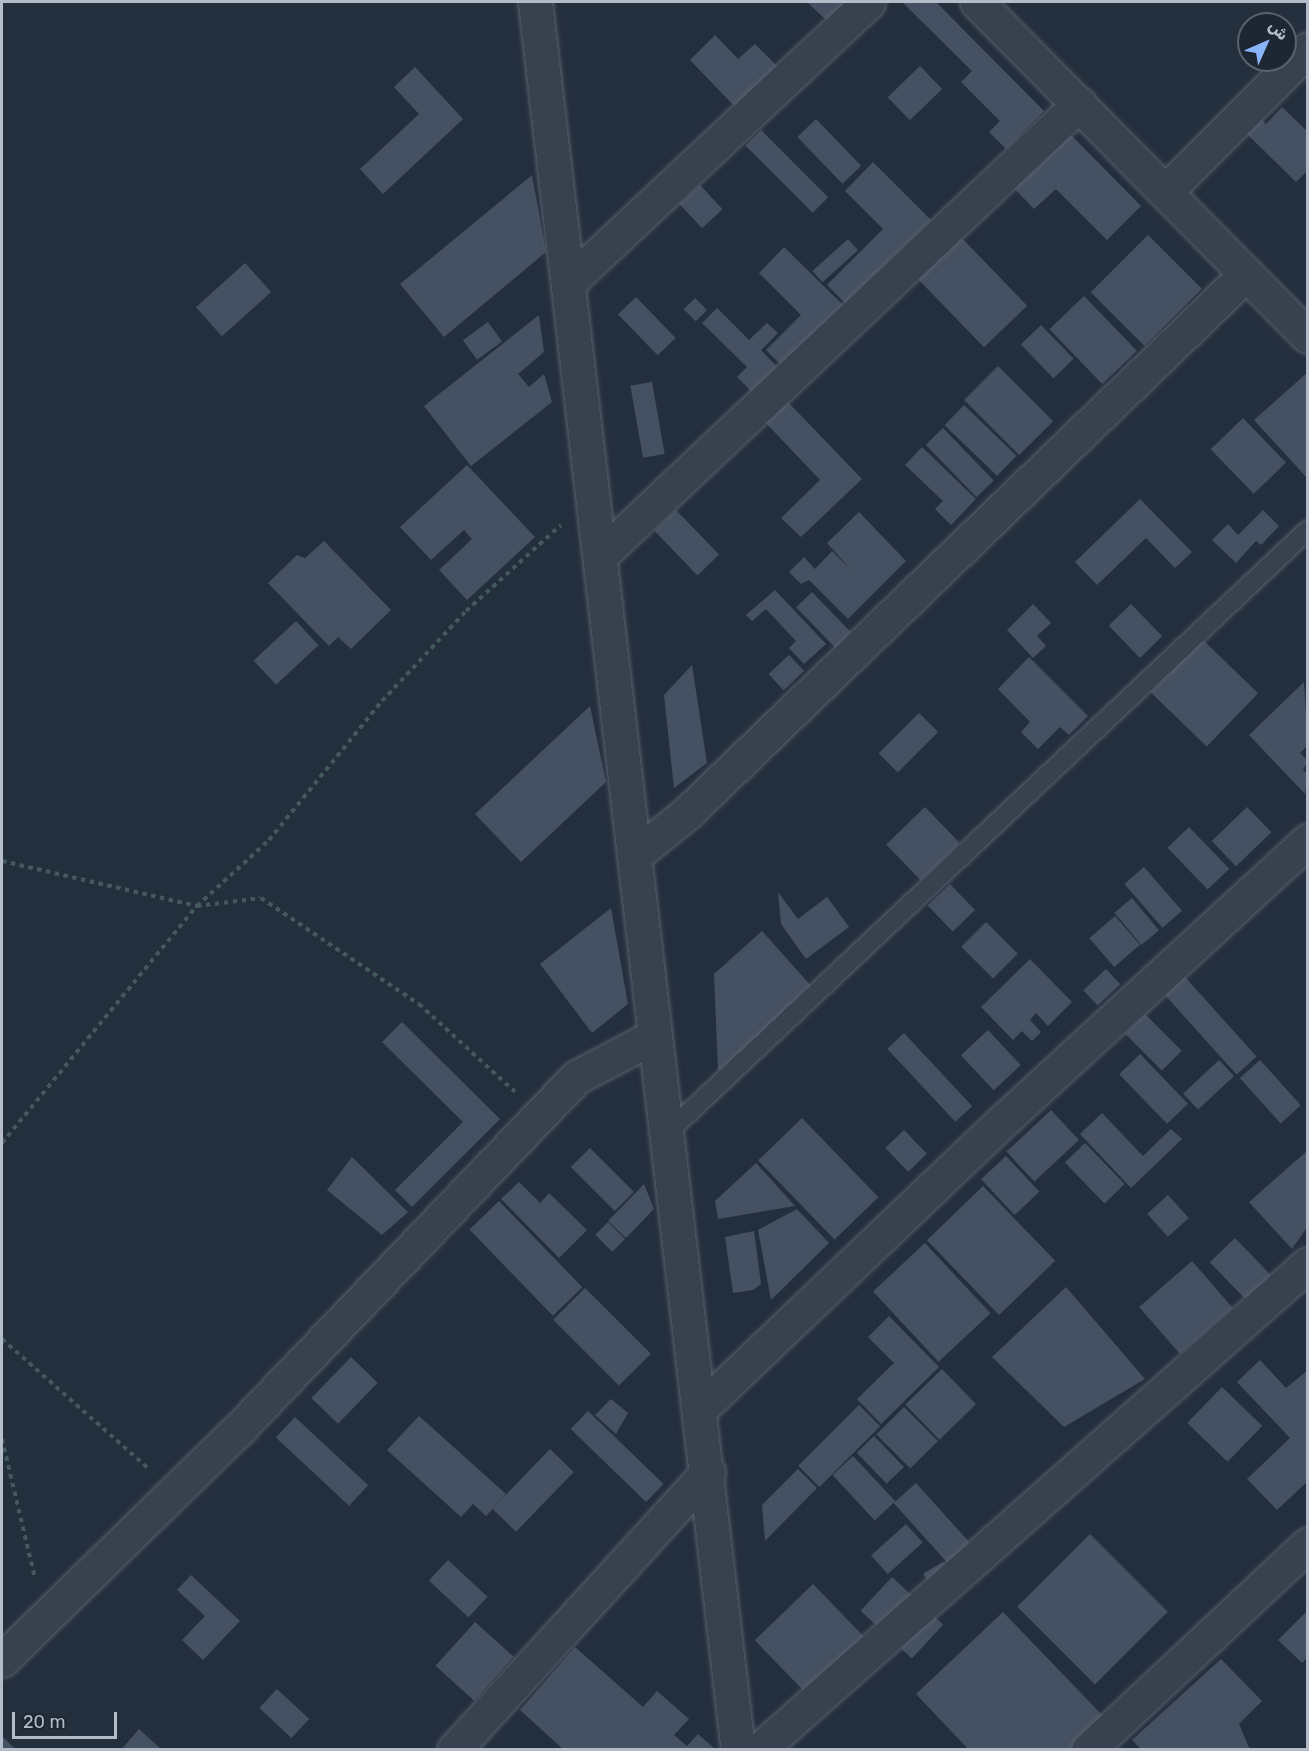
<!DOCTYPE html>
<meta charset="utf-8">
<style>
body{margin:0}
#map{position:relative;width:1309px;height:1751px;overflow:hidden;background:#242f3e;font-family:Rubik,Cairo,sans-serif}
div>[style]{position:absolute}
[style*='--x']{left:calc(var(--x)*1px);top:calc(var(--y)*1px);width:calc(var(--w)*1px);rotate:calc(var(--a)*1deg)}
.building>*{inset:0;background:#455162;transform-origin:0 0}
.path>*{height:4px;margin-top:-2px;transform-origin:0;background:repeating-linear-gradient(90deg,#44595c 0 4.5px,transparent 0 9px)}
.roads{filter:drop-shadow(0 0 2px #565f6c) drop-shadow(0 0 2px #565f6c)}
.service>*{height:18px;margin:-9px;padding:0 9px;transform-origin:9px;border-radius:9px;background:#38414e}
.minor>*{height:33px;margin:-16.5px;padding:0 16.5px;transform-origin:16.5px;border-radius:16.5px;background:#38414e}
.tertiary>*{height:33px;margin:-16.5px;padding:0 16.5px;transform-origin:16.5px;border-radius:16.5px;background:#38414e}
span{translate:-50% -50%;white-space:nowrap;text-align:center;line-height:1.15;-webkit-text-stroke:6px #1d2633;paint-order:stroke}
.frame{position:absolute;inset:0;border:3px solid #b4bcc9;pointer-events:none}
.north{position:absolute;left:1237px;top:12px;width:60px;height:60px;box-sizing:border-box;background:#1d2633;border:2px solid #59626f;border-radius:50%;rotate:45deg;font-size:16px;font-weight:700;line-height:24px;text-align:center;color:#b4bcc9}
.north::after{content:'';display:block;margin:auto;width:21px;height:27px;background:#8ab4f8;clip-path:polygon(50% 0,100% 100%,50% 72%,0 100%)}
.scale{position:absolute;left:12px;top:1712px;width:105px;height:27px;box-sizing:border-box;border:3px solid #b4bcc9;border-top:0;padding-left:8px;font-size:18px;line-height:21px;white-space:nowrap;color:#b4bcc9;-webkit-text-stroke:4px #1d2633;paint-order:stroke}
</style>
<div id="map">
<div class="building">
<div style="clip-path:polygon(807px 2px,847px 2px,827px 21px)"></div>
<div style="clip-path:polygon(902px 2px,936px 2px,1044px 111px,1006px 149px,989px 132px,1000px 121px,961px 82px,972px 71px)"></div>
<div style="clip-path:polygon(715px 35px,738px 59px,755px 44px,781px 70px,738px 110px,690px 60px)"></div>
<div style="left:920px;top:66px;width:32px;height:45px;rotate:46deg"></div>
<div style="clip-path:polygon(415px 67px,463px 119px,383px 194px,360px 169px,419px 114px,394px 87px)"></div>
<div style="clip-path:polygon(1282px 107px,1308px 132px,1308px 170px,1296px 182px,1247px 134px,1261px 119px,1266px 124px)"></div>
<div style="left:816px;top:119px;width:65px;height:26px;rotate:46deg"></div>
<div style="left:761px;top:130px;width:95px;height:22px;rotate:45deg"></div>
<div style="clip-path:polygon(1066px 130px,1141px 206px,1107px 240px,1056px 189px,1034px 209px,1011px 185px)"></div>
<div style="clip-path:polygon(873px 162px,931px 220px,845px 303px,827px 285px,883px 229px,845px 191px)"></div>
<div style="clip-path:polygon(532px 175px,546px 252px,444px 337px,400px 284px)"></div>
<div style="left:700px;top:185px;width:33px;height:28px;rotate:47deg"></div>
<div style="left:957px;top:233px;width:101px;height:60px;rotate:46deg"></div>
<div style="left:1148px;top:235px;width:76px;height:81px;rotate:45deg"></div>
<div style="left:848px;top:239px;width:15px;height:48px;rotate:48deg"></div>
<div style="clip-path:polygon(784px 247px,843px 305px,781px 365px,766px 350px,801px 315px,759px 273px)"></div>
<div style="left:245px;top:263px;width:39px;height:66px;rotate:48deg"></div>
<div style="left:1084px;top:296px;width:76px;height:48px;rotate:46deg"></div>
<div style="left:636px;top:297px;width:57px;height:25px;rotate:46deg"></div>
<div style="left:695px;top:298px;width:17px;height:16px;rotate:45deg"></div>
<div style="clip-path:polygon(717px 308px,749px 340px,767px 323px,778px 333px,761px 350px,778px 368px,753px 393px,737px 377px,747px 367px,702px 323px)"></div>
<div style="clip-path:polygon(539px 315px,544px 352px,518px 374px,529px 387px,544px 374px,552px 402px,471px 466px,424px 406px)"></div>
<div style="left:488px;top:322px;width:24px;height:31px;rotate:54deg"></div>
<div style="left:1041px;top:325px;width:47px;height:28px;rotate:46deg"></div>
<div style="left:998px;top:366px;width:78px;height:48px;rotate:45deg"></div>
<div style="clip-path:polygon(1308px 372px,1308px 479px,1254px 420px)"></div>
<div style="left:652px;top:382px;width:73px;height:22px;rotate:80deg"></div>
<div style="clip-path:polygon(787px 401px,862px 479px,801px 537px,781px 518px,820px 480px,765px 422px)"></div>
<div style="left:964px;top:405px;width:73px;height:28px;rotate:44deg"></div>
<div style="left:1243px;top:418px;width:62px;height:45px;rotate:46deg"></div>
<div style="left:943px;top:428px;width:73px;height:24px;rotate:46deg"></div>
<div style="clip-path:polygon(922px 447px,976px 499px,951px 525px,935px 509px,943px 501px,905px 465px)"></div>
<div style="clip-path:polygon(467px 465px,535px 537px,467px 600px,439px 570px,472px 539px,464px 530px,431px 560px,400px 527px)"></div>
<div style="clip-path:polygon(1140px 499px,1192px 552px,1175px 568px,1146px 538px,1097px 585px,1075px 562px)"></div>
<div style="left:676px;top:510px;width:62px;height:30px;rotate:46deg"></div>
<div style="clip-path:polygon(1263px 510px,1279px 526px,1261px 545px,1256px 541px,1236px 563px,1212px 540px,1228px 524px,1238px 535px)"></div>
<div style="clip-path:polygon(859px 512px,906px 561px,848px 619px,809px 580px,801px 584px,789px 572px,804px 557px,815px 569px,832px 551px,853px 572px,827px 543px)"></div>
<div style="clip-path:polygon(324px 541px,391px 610px,351px 649px,338px 637px,329px 646px,268px 583px,297px 555px,305px 558px)"></div>
<div style="clip-path:polygon(775px 590px,826px 644px,804px 664px,789px 648px,796px 641px,766px 609px,752px 621px,746px 615px)"></div>
<div style="left:812px;top:592px;width:58px;height:22px;rotate:46deg"></div>
<div style="clip-path:polygon(1033px 604px,1051px 623px,1037px 636px,1046px 646px,1033px 658px,1007px 630px)"></div>
<div style="left:1131px;top:604px;width:45px;height:31px;rotate:46deg"></div>
<div style="left:296px;top:621px;width:33px;height:58px;rotate:47deg"></div>
<div style="left:1202px;top:639px;width:78px;height:74px;rotate:44deg"></div>
<div style="left:789px;top:655px;width:22px;height:28px;rotate:47deg"></div>
<div style="clip-path:polygon(1029px 657px,1088px 716px,1069px 735px,1060px 727px,1038px 749px,1021px 732px,1030px 722px,998px 689px)"></div>
<div style="clip-path:polygon(692px 665px,707px 763px,674px 788px,664px 695px)"></div>
<div style="clip-path:polygon(1304px 682px,1308px 745px,1300px 753px,1308px 761px,1303px 770px,1308px 774px,1305px 794px,1249px 735px)"></div>
<div style="clip-path:polygon(590px 706px,606px 782px,521px 862px,475px 814px)"></div>
<div style="left:919px;top:713px;width:27px;height:57px;rotate:45deg"></div>
<div style="left:925px;top:807px;width:50px;height:54px;rotate:46deg"></div>
<div style="left:1247px;top:807px;width:35px;height:49px;rotate:46deg"></div>
<div style="left:1189px;top:827px;width:58px;height:30px;rotate:46deg"></div>
<div style="left:1144px;top:867px;width:58px;height:26px;rotate:49deg"></div>
<div style="left:950px;top:884px;width:36px;height:31px;rotate:46deg"></div>
<div style="clip-path:polygon(778px 892px,798px 919px,827px 897px,849px 927px,806px 959px,781px 924px)"></div>
<div style="left:1132px;top:898px;width:42px;height:23px;rotate:50deg"></div>
<div style="clip-path:polygon(611px 908px,628px 1004px,592px 1033px,540px 964px)"></div>
<div style="left:1115px;top:916px;width:38px;height:34px;rotate:49deg"></div>
<div style="left:986px;top:922px;width:45px;height:35px;rotate:45deg"></div>
<div style="clip-path:polygon(762px 931px,813px 988px,718px 1071px,714px 974px)"></div>
<div style="clip-path:polygon(1030px 959px,1072px 1002px,1048px 1026px,1036px 1013px,1030px 1020px,1041px 1032px,1032px 1041px,1022px 1031px,1013px 1040px,981px 1007px)"></div>
<div style="left:1106px;top:969px;width:21px;height:31px;rotate:47deg"></div>
<div style="left:1185px;top:977px;width:107px;height:27px;rotate:48deg"></div>
<div style="left:1145px;top:1014px;width:52px;height:28px;rotate:45deg"></div>
<div style="clip-path:polygon(402px 1022px,500px 1119px,412px 1207px,395px 1190px,463px 1122px,382px 1042px)"></div>
<div style="left:988px;top:1030px;width:48px;height:37px;rotate:47deg"></div>
<div style="left:904px;top:1033px;width:100px;height:23px;rotate:47deg"></div>
<div style="left:1140px;top:1054px;width:69px;height:29px;rotate:46deg"></div>
<div style="left:1219px;top:1060px;width:22px;height:49px;rotate:47deg"></div>
<div style="left:1260px;top:1060px;width:61px;height:27px;rotate:48deg"></div>
<div style="left:1051px;top:1110px;width:41px;height:61px;rotate:47deg"></div>
<div style="clip-path:polygon(1102px 1113px,1143px 1156px,1171px 1129px,1182px 1139px,1131px 1188px,1080px 1134px)"></div>
<div style="left:802px;top:1118px;width:110px;height:61px;rotate:46deg"></div>
<div style="left:904px;top:1130px;width:33px;height:26px;rotate:46deg"></div>
<div style="left:1085px;top:1143px;width:57px;height:28px;rotate:46deg"></div>
<div style="left:590px;top:1148px;width:62px;height:27px;rotate:45deg"></div>
<div style="clip-path:polygon(1308px 1150px,1308px 1226px,1292px 1249px,1249px 1202px)"></div>
<div style="left:1006px;top:1156px;width:49px;height:34px;rotate:47deg"></div>
<div style="clip-path:polygon(352px 1157px,408px 1212px,382px 1235px,327px 1190px)"></div>
<div style="clip-path:polygon(756px 1163px,795px 1206px,718px 1219px,715px 1201px)"></div>
<div style="clip-path:polygon(519px 1182px,540px 1203px,549px 1193px,587px 1230px,559px 1258px,501px 1199px)"></div>
<div style="clip-path:polygon(644px 1184px,654px 1209px,626px 1238px,608px 1221px)"></div>
<div style="left:983px;top:1186px;width:104px;height:78px;rotate:46deg"></div>
<div style="left:1168px;top:1195px;width:31px;height:28px;rotate:48deg"></div>
<div style="left:499px;top:1201px;width:120px;height:41px;rotate:46deg"></div>
<div style="clip-path:polygon(797px 1209px,829px 1243px,771px 1300px,758px 1230px)"></div>
<div style="left:608px;top:1222px;width:24px;height:18px;rotate:45deg"></div>
<div style="clip-path:polygon(754px 1231px,761px 1284px,753px 1290px,733px 1293px,725px 1237px)"></div>
<div style="left:1235px;top:1238px;width:58px;height:35px;rotate:46deg"></div>
<div style="left:925px;top:1243px;width:96px;height:71px;rotate:47deg"></div>
<div style="left:1192px;top:1261px;width:62px;height:70px;rotate:49deg"></div>
<div style="clip-path:polygon(1066px 1287px,1145px 1379px,1064px 1427px,992px 1357px)"></div>
<div style="left:585px;top:1288px;width:93px;height:45px;rotate:45deg"></div>
<div style="clip-path:polygon(889px 1316px,939px 1367px,881px 1424px,857px 1399px,894px 1363px,868px 1337px)"></div>
<div style="left:351px;top:1357px;width:37px;height:57px;rotate:44deg"></div>
<div style="clip-path:polygon(1260px 1360px,1286px 1388px,1308px 1370px,1308px 1481px,1277px 1510px,1247px 1479px,1290px 1438px,1237px 1382px)"></div>
<div style="left:942px;top:1369px;width:49px;height:51px;rotate:46deg"></div>
<div style="left:1222px;top:1387px;width:56px;height:50px;rotate:44deg"></div>
<div style="clip-path:polygon(611px 1399px,628px 1413px,616px 1434px,595px 1415px)"></div>
<div style="left:859px;top:1405px;width:30px;height:86px;rotate:45deg"></div>
<div style="left:904px;top:1407px;width:48px;height:39px;rotate:45deg"></div>
<div style="left:588px;top:1411px;width:105px;height:25px;rotate:44deg"></div>
<div style="clip-path:polygon(419px 1416px,506px 1494px,486px 1516px,473px 1504px,461px 1517px,387px 1450px)"></div>
<div style="left:295px;top:1417px;width:100px;height:28px;rotate:43deg"></div>
<div style="left:874px;top:1436px;width:43px;height:24px;rotate:46deg"></div>
<div style="left:550px;top:1449px;width:33px;height:83px;rotate:44deg"></div>
<div style="left:853px;top:1456px;width:62px;height:28px;rotate:47deg"></div>
<div style="clip-path:polygon(798px 1469px,817px 1488px,765px 1541px,762px 1505px)"></div>
<div style="left:916px;top:1483px;width:107px;height:30px;rotate:48deg"></div>
<div style="left:906px;top:1524px;width:25px;height:47px;rotate:48deg"></div>
<div style="left:1090px;top:1534px;width:110px;height:103px;rotate:45deg"></div>
<div style="left:448px;top:1560px;width:54px;height:28px;rotate:43deg"></div>
<div style="left:943px;top:1562px;width:24px;height:23px;rotate:60deg"></div>
<div style="clip-path:polygon(191px 1575px,240px 1621px,203px 1660px,182px 1640px,205px 1616px,177px 1590px)"></div>
<div style="left:892px;top:1577px;width:70px;height:46px;rotate:43deg"></div>
<div style="left:813px;top:1584px;width:95px;height:81px;rotate:46deg"></div>
<div style="clip-path:polygon(1308px 1610px,1308px 1657px,1302px 1663px,1278px 1640px)"></div>
<div style="clip-path:polygon(1003px 1612px,1104px 1717px,1068px 1750px,969px 1750px,916px 1694px)"></div>
<div style="left:475px;top:1622px;width:52px;height:59px;rotate:42deg"></div>
<div style="clip-path:polygon(575px 1647px,643px 1707px,657px 1691px,689px 1719px,674px 1735px,687px 1746px,698px 1734px,716px 1750px,564px 1750px,520px 1710px)"></div>
<div style="clip-path:polygon(1221px 1659px,1262px 1701px,1239px 1724px,1250px 1750px,1142px 1750px,1132px 1740px)"></div>
<div style="left:277px;top:1689px;width:44px;height:26px;rotate:43deg"></div>
<div style="clip-path:polygon(139px 1729px,162px 1750px,121px 1750px)"></div>
<div style="clip-path:polygon(2px 1736px,16px 1750px,2px 1750px)"></div>
</div>
<div class="path">
<div style="--x:2;--y:861;--w:200;--a:13"></div>
<div style="--x:197;--y:906;--w:64;--a:-7.1"></div>
<div style="--x:261;--y:898;--w:190;--a:33.9"></div>
<div style="--x:419;--y:1004;--w:130;--a:42.5"></div>
<div style="--x:2;--y:1143;--w:307;--a:-50.6"></div>
<div style="--x:197;--y:906;--w:98;--a:-42.5"></div>
<div style="--x:269;--y:840;--w:179;--a:-50.9"></div>
<div style="--x:382;--y:701;--w:123;--a:-47"></div>
<div style="--x:466;--y:611;--w:128;--a:-42.2"></div>
<div style="--x:2;--y:1339;--w:196;--a:41.5"></div>
<div style="--x:2;--y:1439;--w:144;--a:76.7"></div>
</div>
<div class="roads">
<div class="service">
<div style="--x:665;--y:1135;--w:883;--a:-43.26"></div>
</div>
<div class="minor">
<div style="--x:977;--y:2;--w:470;--a:45.3"></div>
<div style="--x:1165;--y:192;--w:202;--a:-45"></div>
<div style="--x:568;--y:283;--w:411;--a:-43.1"></div>
<div style="--x:600;--y:556;--w:659;--a:-43.34"></div>
<div style="--x:634;--y:856;--w:68;--a:-39.1"></div>
<div style="--x:687;--y:813;--w:777;--a:-43.96"></div>
<div style="--x:699;--y:1410;--w:424;--a:-43.6"></div>
<div style="--x:1006;--y:1118;--w:410;--a:-42.6"></div>
<div style="--x:2;--y:1660;--w:328;--a:-44.3"></div>
<div style="--x:237;--y:1431;--w:491;--a:-46.2"></div>
<div style="--x:577;--y:1077;--w:86;--a:-27.8"></div>
<div style="--x:454;--y:1750;--w:377;--a:-47.6"></div>
<div style="--x:759;--y:1750;--w:733;--a:-41.52"></div>
<div style="--x:1088;--y:1750;--w:301;--a:-43.1"></div>
</div>
<div class="tertiary">
<div style="--x:535;--y:2;--w:1760;--a:83.38"></div>
</div>
</div>
<div class="frame"></div>
<div class="north">ش</div>
<div class="scale">20 m</div>
</div>
